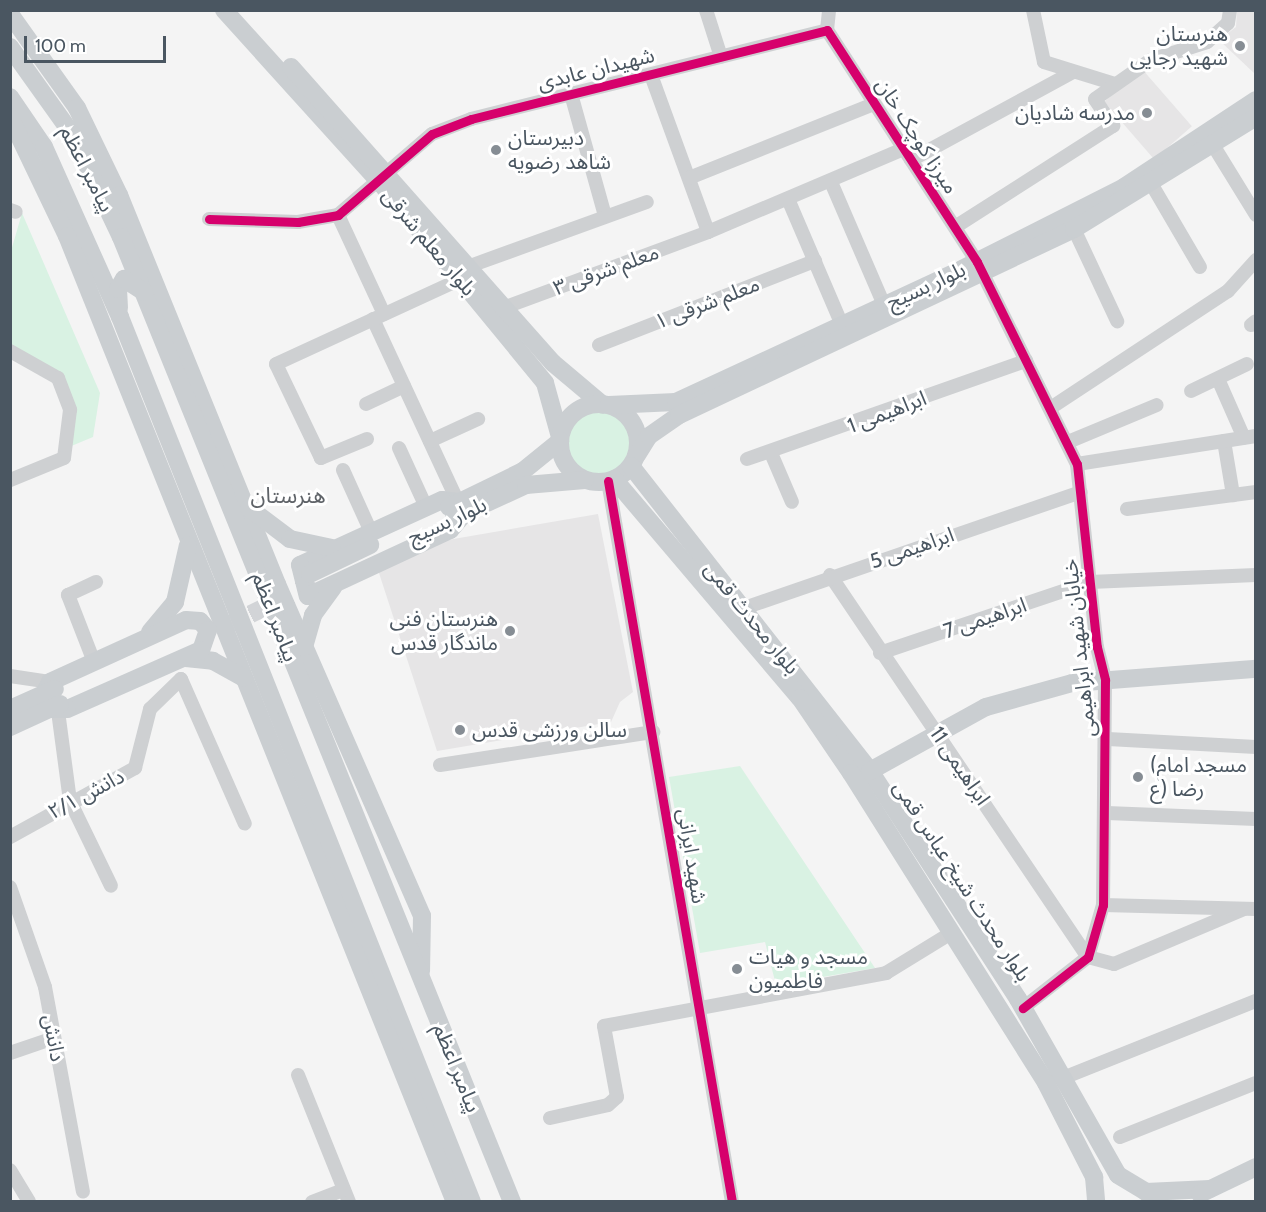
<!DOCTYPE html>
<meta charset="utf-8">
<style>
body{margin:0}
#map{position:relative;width:1266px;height:1212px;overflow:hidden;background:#f4f4f4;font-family:Cabin,"Noto Sans Arabic",sans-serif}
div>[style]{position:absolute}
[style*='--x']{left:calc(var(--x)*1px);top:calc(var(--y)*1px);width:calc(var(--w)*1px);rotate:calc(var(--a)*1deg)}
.education>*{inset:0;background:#e6e5e6;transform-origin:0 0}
.green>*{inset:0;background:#d9f2e3}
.round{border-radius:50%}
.major-tunnel>*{height:18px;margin-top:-9px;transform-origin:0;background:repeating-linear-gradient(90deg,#d2d4d7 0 18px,transparent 0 27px)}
.minor>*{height:14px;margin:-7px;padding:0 7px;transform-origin:7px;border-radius:7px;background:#ced0d2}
.major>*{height:18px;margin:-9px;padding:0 9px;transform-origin:9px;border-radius:9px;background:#caced1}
.major>.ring{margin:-9px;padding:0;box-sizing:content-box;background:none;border:18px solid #caced1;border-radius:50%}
.cycleway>*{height:9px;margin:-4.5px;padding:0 4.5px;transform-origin:4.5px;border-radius:4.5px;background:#d6006c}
.dots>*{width:16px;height:16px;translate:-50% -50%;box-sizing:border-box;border:3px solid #fff;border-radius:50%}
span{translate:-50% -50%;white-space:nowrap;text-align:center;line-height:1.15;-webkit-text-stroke:6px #fff;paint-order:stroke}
.poi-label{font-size:21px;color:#4a5661}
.right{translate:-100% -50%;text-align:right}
.left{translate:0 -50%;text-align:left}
.street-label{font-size:21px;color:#4a5661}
.neighbourhood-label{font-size:22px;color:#5f6368}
.frame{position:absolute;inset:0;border:12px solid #4a5661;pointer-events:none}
.scale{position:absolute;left:24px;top:36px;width:142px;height:27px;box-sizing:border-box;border:3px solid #4a5661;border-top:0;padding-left:8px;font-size:18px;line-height:21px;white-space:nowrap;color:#4a5661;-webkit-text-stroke:4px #fff;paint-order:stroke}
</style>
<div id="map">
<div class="education">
<div style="clip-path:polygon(1237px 11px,1255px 11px,1255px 74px,1219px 40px,1236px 27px)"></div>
<div style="left:1142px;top:69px;width:76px;height:50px;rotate:49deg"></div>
<div style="clip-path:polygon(598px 514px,633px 692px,620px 702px,611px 722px,437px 751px,378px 570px,436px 542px)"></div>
</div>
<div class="green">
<div style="clip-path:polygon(22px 213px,100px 393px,93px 437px,69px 447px,62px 374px,11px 345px,11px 251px)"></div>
<div class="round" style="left:566px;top:410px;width:66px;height:66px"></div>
<div style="clip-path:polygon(740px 766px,875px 968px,776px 985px,765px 942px,700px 953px,669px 777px)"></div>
</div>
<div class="major-tunnel">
<div style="--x:226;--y:626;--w:99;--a:-25.8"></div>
</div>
<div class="minor">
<div style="--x:706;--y:10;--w:49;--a:72.3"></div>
<div style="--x:1033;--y:10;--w:53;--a:78.1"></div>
<div style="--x:1044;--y:62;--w:74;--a:17.2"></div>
<div style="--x:827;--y:30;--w:276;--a:57.1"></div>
<div style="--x:977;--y:262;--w:225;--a:63.7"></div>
<div style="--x:1077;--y:464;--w:184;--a:83.8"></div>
<div style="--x:1097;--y:647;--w:34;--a:76"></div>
<div style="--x:1105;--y:680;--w:225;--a:90.5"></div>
<div style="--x:1103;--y:905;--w:54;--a:106.1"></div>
<div style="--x:1088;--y:957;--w:83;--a:141.9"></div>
<div style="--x:827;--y:30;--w:20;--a:-84"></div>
<div style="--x:651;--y:75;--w:167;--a:70"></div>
<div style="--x:571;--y:94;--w:127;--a:74.4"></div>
<div style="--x:1213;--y:145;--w:82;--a:58.4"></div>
<div style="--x:911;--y:160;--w:182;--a:-28.5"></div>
<div style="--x:689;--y:178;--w:199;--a:-21.8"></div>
<div style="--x:831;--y:182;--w:134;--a:66.7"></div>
<div style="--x:1152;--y:185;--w:95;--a:59.7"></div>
<div style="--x:788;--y:199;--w:137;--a:66.8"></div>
<div style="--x:10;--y:210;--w:6;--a:18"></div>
<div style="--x:338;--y:215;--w:109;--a:65.1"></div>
<div style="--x:209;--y:219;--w:89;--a:1.9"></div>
<div style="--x:298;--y:222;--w:41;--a:-9.9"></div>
<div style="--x:338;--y:215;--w:124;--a:-40.8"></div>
<div style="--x:432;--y:134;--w:42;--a:-21"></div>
<div style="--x:471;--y:119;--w:367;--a:-14"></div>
<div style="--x:955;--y:227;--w:188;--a:-32.6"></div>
<div style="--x:1113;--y:126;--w:32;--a:-124"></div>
<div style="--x:1095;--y:99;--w:68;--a:-34.9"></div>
<div style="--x:1151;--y:60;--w:59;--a:-17.8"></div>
<div style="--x:1207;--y:42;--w:28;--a:-42"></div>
<div style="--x:1228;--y:23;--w:13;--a:-81"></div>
<div style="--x:1074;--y:229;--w:102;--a:64.9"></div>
<div style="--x:470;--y:266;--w:188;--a:-19.9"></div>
<div style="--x:503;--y:308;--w:219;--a:-20.3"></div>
<div style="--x:708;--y:232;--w:213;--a:-23"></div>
<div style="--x:373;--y:319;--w:202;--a:65.1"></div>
<div style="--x:1251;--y:325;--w:6;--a:-39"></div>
<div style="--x:599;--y:345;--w:232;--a:-21.3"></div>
<div style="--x:10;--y:351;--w:55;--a:29.4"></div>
<div style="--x:58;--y:378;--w:34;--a:69"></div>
<div style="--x:70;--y:410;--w:48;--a:97.1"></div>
<div style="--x:64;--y:458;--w:58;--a:157.8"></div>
<div style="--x:1218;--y:379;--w:64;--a:66.2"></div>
<div style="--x:1191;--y:391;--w:62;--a:-25.7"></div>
<div style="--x:366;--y:404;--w:42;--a:-25.3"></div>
<div style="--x:1052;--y:407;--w:211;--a:-33.4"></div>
<div style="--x:1228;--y:291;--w:42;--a:-47.9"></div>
<div style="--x:367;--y:439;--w:50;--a:157.6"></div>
<div style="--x:321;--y:458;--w:104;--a:-115.6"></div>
<div style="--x:276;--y:364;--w:204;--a:-24.7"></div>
<div style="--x:430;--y:441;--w:53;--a:-24.6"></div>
<div style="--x:1224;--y:441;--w:55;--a:80.5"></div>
<div style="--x:1068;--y:442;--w:96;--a:-22.6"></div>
<div style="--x:399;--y:448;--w:65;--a:65.4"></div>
<div style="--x:771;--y:453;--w:53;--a:66.8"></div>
<div style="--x:747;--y:459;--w:296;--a:-19.4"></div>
<div style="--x:1077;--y:464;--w:181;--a:-8.9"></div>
<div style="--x:343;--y:470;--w:68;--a:65.7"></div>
<div style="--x:608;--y:481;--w:732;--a:80.24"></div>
<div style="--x:1127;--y:509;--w:130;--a:-7.5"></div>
<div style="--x:830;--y:575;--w:461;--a:56"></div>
<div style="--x:1088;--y:957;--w:27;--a:15"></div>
<div style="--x:1114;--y:964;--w:141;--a:-22.9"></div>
<div style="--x:744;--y:608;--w:356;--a:-19"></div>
<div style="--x:880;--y:653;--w:222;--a:-18.7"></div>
<div style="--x:1090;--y:582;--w:166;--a:-2.4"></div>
<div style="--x:94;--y:662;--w:72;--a:-111.2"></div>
<div style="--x:68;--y:595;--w:31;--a:-25"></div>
<div style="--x:10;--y:676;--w:40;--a:8.5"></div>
<div style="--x:58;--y:711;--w:91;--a:82.4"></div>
<div style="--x:70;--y:801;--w:94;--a:64.2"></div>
<div style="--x:1108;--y:739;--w:148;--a:3.1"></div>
<div style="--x:440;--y:765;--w:216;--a:-8.8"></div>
<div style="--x:1107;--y:813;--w:149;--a:2.3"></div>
<div style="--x:10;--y:837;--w:143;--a:-28.9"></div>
<div style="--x:135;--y:768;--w:61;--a:-75.7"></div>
<div style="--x:150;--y:709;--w:43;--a:-44.1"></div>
<div style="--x:181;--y:679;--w:158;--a:66.2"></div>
<div style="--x:10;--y:887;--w:106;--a:70.7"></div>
<div style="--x:45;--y:987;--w:208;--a:79.5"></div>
<div style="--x:1103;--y:905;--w:153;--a:1.5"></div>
<div style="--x:10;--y:1053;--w:46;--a:-18.8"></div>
<div style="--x:298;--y:1075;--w:137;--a:68.1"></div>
<div style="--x:1063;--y:1078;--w:208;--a:-21.8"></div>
<div style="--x:550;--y:1118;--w:59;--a:-12.6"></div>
<div style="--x:608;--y:1105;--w:12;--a:-42"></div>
<div style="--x:617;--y:1097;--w:72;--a:-100.4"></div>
<div style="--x:604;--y:1026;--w:287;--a:-10.6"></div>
<div style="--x:886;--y:973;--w:76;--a:-31.6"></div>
<div style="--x:1120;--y:1137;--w:146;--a:-21.7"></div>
<div style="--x:10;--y:1170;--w:37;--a:59"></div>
<div style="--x:312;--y:1202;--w:34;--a:-21"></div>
</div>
<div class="major">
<div style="--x:224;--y:10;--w:240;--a:47.9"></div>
<div style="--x:385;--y:188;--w:252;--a:50.6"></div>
<div style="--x:545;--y:383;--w:56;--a:74.5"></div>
<div style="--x:10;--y:14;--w:115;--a:54.5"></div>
<div style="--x:77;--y:108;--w:97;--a:64.2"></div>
<div style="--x:119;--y:195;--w:420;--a:67.9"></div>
<div style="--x:277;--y:584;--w:362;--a:66.4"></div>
<div style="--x:422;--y:916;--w:55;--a:91"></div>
<div style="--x:10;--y:47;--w:107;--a:54.5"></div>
<div style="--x:72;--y:134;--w:114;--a:64.6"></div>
<div style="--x:121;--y:237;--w:1041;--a:67.94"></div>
<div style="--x:291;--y:67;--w:395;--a:48.5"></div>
<div style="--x:553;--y:363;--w:65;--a:40"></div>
<div style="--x:10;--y:97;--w:60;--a:55.8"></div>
<div style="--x:44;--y:147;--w:186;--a:65.9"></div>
<div style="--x:120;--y:317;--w:952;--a:68.31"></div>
<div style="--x:10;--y:117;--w:132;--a:64.4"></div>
<div style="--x:67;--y:236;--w:1041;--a:68.12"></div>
<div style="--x:119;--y:308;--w:19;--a:-93"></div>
<div style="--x:118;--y:289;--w:12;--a:-59"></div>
<div style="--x:124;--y:279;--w:24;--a:33"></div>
<div class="ring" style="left:560px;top:404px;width:60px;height:60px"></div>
<div style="--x:609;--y:405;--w:67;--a:-2.6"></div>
<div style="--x:676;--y:402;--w:315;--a:-24.9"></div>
<div style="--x:962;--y:269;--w:182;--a:-26.8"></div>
<div style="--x:1124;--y:187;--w:158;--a:-33.4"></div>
<div style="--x:637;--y:455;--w:22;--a:-58"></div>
<div style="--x:649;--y:436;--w:37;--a:-35"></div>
<div style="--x:679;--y:415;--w:437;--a:-25.2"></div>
<div style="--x:1074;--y:229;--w:214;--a:-31.6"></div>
<div style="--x:631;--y:466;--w:387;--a:51.9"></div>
<div style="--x:870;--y:771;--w:272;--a:57"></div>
<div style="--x:1018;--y:999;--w:202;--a:60.4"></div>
<div style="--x:1118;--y:1175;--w:33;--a:31"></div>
<div style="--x:1146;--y:1192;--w:64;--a:-2.7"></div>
<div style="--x:614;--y:479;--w:287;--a:49.7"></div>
<div style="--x:800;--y:698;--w:91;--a:55.8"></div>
<div style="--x:851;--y:773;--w:366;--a:57.8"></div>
<div style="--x:1046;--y:1083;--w:106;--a:62.9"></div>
<div style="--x:1094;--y:1177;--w:25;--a:85"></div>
<div style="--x:458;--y:502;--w:16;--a:-173"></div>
<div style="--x:442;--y:500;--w:156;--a:155.4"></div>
<div style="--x:300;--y:565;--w:32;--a:76"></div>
<div style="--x:308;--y:596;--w:157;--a:-24.9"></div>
<div style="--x:450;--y:530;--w:23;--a:-49"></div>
<div style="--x:449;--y:507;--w:82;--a:-25.9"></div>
<div style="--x:523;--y:471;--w:48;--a:-39"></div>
<div style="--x:249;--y:508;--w:51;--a:37.1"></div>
<div style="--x:290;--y:539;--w:43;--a:12.1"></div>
<div style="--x:454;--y:518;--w:79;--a:-24.6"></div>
<div style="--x:526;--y:485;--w:59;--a:-4.8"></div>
<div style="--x:310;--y:574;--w:67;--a:-25.8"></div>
<div style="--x:150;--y:632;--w:39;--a:-50"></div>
<div style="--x:175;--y:602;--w:58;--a:-77.2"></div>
<div style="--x:304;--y:647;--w:33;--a:-74"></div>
<div style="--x:313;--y:615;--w:34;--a:-54"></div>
<div style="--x:186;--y:658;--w:27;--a:6"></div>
<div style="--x:213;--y:661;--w:35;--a:29"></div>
<div style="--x:44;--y:694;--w:13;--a:-63"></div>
<div style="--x:50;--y:682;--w:149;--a:-24.5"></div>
<div style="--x:186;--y:620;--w:14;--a:4"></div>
<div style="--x:200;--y:621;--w:12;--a:48"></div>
<div style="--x:208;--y:630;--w:21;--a:109"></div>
<div style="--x:201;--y:650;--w:146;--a:156.2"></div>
<div style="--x:67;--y:709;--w:17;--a:180"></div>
<div style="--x:10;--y:709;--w:49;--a:-24"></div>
<div style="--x:10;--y:727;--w:55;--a:-24.7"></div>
<div style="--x:870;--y:771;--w:132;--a:-28.9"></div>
<div style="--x:986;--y:707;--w:89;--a:-15.6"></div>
<div style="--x:1072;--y:683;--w:185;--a:-4.4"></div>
<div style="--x:1200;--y:1194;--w:62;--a:-25.7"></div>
</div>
<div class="cycleway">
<div style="--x:209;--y:219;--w:89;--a:1.9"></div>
<div style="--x:298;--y:222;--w:41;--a:-9.9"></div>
<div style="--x:338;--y:215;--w:124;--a:-40.8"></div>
<div style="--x:432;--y:134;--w:42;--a:-21"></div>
<div style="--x:471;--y:119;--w:367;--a:-14"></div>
<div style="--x:827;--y:30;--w:276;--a:57.1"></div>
<div style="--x:977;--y:262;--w:225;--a:63.7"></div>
<div style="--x:1077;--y:464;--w:184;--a:83.8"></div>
<div style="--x:1097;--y:647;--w:34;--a:76"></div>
<div style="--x:1105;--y:680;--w:225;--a:90.5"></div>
<div style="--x:1103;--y:905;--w:54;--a:106.1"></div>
<div style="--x:1088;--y:957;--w:83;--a:141.9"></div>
<div style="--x:608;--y:481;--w:732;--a:80.24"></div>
</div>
<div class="dots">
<div style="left:1240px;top:46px;background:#868d94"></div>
<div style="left:1147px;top:113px;background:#868d94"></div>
<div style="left:496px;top:150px;background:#868d94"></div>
<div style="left:510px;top:631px;background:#868d94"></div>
<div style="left:460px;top:730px;background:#868d94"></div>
<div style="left:1138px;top:777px;background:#868d94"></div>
<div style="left:737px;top:969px;background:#868d94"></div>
</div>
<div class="poi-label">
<span class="right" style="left:1228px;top:46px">هنرستان<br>شهید رجایی</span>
<span class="right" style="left:1135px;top:113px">مدرسه شادیان</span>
<span class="left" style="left:508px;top:150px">دبیرستان<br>شاهد رضویه</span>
<span class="right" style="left:498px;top:631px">هنرستان فنی<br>ماندگار قدس</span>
<span class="left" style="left:472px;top:730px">سالن ورزشی قدس</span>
<span class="left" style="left:1150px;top:777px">(مسجد امام<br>رضا (ع</span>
<span class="left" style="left:749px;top:969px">مسجد و هیات<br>فاطمیون</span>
</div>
<div class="street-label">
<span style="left:596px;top:69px;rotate:-14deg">شهیدان عابدی</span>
<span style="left:917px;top:136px;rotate:57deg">میرزا کوچک خان</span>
<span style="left:87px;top:169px;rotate:63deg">پیامبر اعظم</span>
<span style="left:429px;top:242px;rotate:50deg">بلوار معلم شرقی</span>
<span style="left:606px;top:270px;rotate:-20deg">معلم شرقی ۳</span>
<span style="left:926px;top:286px;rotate:-25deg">بلوار بسیج</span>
<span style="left:707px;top:303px;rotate:-21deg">معلم شرقی ۱</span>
<span style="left:887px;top:412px;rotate:-21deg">ابراهیمی 1</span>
<span style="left:447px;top:521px;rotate:-25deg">بلوار بسیج</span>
<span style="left:912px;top:548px;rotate:-19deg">ابراهیمی 5</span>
<span style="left:275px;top:617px;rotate:69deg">پیامبر اعظم</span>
<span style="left:752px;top:618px;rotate:51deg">بلوار محدث قمی</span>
<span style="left:985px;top:618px;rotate:-19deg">ابراهیمی 7</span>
<span style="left:1079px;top:648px;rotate:-96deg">خیابان شهید ابراهیمی</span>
<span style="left:960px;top:766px;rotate:56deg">ابراهیمی 11</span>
<span style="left:86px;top:794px;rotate:-28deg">دانش ۲/۱</span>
<span style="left:692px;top:856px;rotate:81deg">شهید ایرانی</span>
<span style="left:962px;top:881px;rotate:57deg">بلوار محدث شیخ عباس قمی</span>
<span style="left:54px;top:1038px;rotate:80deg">دانش</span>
<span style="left:457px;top:1068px;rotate:68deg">پیامبر اعظم</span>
</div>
<div class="neighbourhood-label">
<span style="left:288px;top:496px">هنرستان</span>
</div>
<div class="frame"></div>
<div class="scale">100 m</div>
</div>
